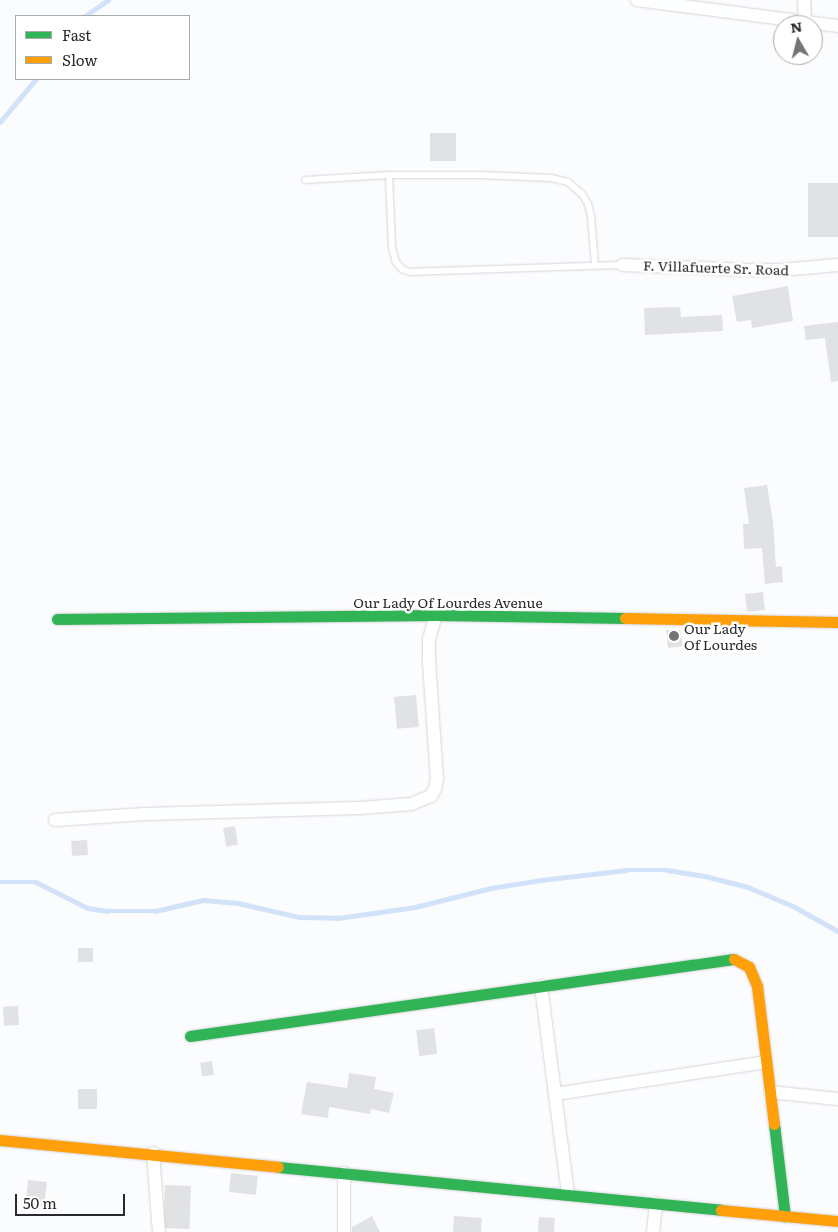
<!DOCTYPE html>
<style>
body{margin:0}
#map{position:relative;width:838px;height:1232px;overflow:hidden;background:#fbfcfe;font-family:Literata,serif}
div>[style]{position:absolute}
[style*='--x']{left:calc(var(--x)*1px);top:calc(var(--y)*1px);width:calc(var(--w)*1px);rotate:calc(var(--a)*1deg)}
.stream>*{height:4.5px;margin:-2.25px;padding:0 2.25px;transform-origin:2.25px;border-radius:2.25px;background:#d2e3f9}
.building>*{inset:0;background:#e1e2e4;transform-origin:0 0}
.roads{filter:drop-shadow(0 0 1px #d6d6d9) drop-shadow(0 0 1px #d6d6d9)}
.lane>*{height:6px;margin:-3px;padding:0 3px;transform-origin:3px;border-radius:3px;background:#feffff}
.street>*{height:12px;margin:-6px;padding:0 6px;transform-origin:6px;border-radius:6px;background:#feffff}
.fast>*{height:11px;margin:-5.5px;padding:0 5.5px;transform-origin:5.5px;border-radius:5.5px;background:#30b455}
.slow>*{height:11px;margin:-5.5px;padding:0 5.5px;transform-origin:5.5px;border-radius:5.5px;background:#ff9f0a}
.dots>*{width:14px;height:14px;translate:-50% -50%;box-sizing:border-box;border:2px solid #fff;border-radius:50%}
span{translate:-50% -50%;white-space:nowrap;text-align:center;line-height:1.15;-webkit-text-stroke:5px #fff;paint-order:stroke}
.street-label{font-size:14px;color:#292a2d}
.poi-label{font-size:14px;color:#292a2d}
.left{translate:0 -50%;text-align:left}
.legend{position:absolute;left:15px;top:15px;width:175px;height:65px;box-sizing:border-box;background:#fff;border:1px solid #a9aaab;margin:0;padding:6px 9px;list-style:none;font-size:15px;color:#292a2d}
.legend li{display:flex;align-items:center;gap:10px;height:25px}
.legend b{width:25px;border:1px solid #a9aaab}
.north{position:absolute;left:773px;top:15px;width:50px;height:50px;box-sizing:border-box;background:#fff;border:1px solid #a9aaab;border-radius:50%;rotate:352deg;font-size:14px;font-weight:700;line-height:20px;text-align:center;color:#292a2d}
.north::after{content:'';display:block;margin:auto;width:18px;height:22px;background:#727476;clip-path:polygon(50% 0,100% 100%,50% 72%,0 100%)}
.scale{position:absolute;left:15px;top:1194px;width:110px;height:22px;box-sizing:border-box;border:2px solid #292a2d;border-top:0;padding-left:6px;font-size:15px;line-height:18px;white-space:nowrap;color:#292a2d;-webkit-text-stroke:4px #fff;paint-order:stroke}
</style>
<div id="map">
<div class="stream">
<div style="--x:85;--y:16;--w:28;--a:-35"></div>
<div style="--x:0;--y:122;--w:56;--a:-50.1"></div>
<div style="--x:0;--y:882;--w:36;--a:0"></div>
<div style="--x:36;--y:882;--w:58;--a:26.6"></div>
<div style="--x:88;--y:908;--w:19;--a:9"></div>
<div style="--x:107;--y:911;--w:48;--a:0"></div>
<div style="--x:155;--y:911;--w:49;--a:-12.9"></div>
<div style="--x:203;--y:900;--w:35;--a:5"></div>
<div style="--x:238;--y:903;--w:63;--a:12.9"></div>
<div style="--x:299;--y:917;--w:39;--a:1"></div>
<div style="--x:338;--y:918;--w:78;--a:-8.1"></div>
<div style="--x:415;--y:907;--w:78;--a:-14"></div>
<div style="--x:491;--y:888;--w:51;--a:-9.1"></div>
<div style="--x:541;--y:880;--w:86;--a:-6.7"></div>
<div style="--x:626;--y:870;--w:41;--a:0"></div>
<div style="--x:667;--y:870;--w:38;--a:9"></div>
<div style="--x:705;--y:876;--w:44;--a:14.3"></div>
<div style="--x:748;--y:887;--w:49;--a:22.9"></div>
<div style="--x:793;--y:906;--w:51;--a:29.1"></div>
</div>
<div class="building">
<div style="left:456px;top:133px;width:28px;height:26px;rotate:90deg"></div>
<div style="left:838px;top:183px;width:54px;height:30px;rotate:90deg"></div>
<div style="clip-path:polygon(788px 286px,793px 321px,752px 328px,751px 320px,737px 322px,732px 296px)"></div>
<div style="clip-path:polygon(680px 307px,681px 317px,722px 315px,723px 331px,645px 335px,644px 308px)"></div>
<div style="clip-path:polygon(838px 322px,838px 381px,831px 382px,825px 338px,806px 340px,804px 326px)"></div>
<div style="clip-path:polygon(767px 485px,773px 522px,776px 567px,782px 566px,783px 582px,765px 584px,762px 548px,744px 549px,743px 524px,749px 524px,744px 488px)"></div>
<div style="left:763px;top:592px;width:18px;height:18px;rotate:84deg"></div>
<div style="clip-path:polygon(666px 630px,680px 630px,683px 646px,668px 648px)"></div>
<div style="left:416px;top:695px;width:32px;height:22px;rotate:85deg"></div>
<div style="left:235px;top:826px;width:19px;height:12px;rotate:81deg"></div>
<div style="left:87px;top:840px;width:15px;height:16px;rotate:86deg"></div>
<div style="left:78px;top:948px;width:15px;height:14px"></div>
<div style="left:18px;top:1006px;width:19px;height:15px;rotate:87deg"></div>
<div style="left:434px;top:1028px;width:26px;height:18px;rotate:83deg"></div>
<div style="left:212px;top:1061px;width:14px;height:12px;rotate:82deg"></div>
<div style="clip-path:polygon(349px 1073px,376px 1077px,374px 1089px,394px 1093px,389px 1113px,371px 1109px,370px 1114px,329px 1107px,328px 1118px,301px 1114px,307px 1082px,347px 1088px)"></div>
<div style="left:78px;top:1089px;width:19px;height:20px"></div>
<div style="left:231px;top:1173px;width:27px;height:19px;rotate:6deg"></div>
<div style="left:28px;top:1180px;width:19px;height:24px;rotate:6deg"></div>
<div style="left:165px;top:1185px;width:26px;height:43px;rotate:2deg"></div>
<div style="clip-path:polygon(372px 1216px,380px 1232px,352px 1232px,352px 1227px)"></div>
<div style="left:454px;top:1216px;width:28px;height:16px;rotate:4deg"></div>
<div style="left:539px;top:1217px;width:16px;height:15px;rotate:4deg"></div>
</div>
<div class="roads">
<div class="lane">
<div style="--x:389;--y:175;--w:73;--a:87.6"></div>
<div style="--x:392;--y:248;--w:15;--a:74"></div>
<div style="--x:396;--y:262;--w:9;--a:49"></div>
<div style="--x:402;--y:269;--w:9;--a:21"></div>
<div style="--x:410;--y:272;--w:213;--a:-1.9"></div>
<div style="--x:305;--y:180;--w:84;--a:-3.4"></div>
<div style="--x:389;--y:175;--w:92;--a:0"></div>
<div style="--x:481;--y:175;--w:70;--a:2.5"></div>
<div style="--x:551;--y:178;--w:17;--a:13"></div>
<div style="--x:568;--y:182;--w:18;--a:41"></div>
<div style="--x:582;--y:194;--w:12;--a:59"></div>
<div style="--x:588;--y:204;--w:12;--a:76"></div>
<div style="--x:591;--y:216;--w:49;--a:85.3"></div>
</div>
<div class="street">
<div style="--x:637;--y:0;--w:203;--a:7.4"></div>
<div style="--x:804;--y:0;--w:22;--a:87"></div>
<div style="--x:623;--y:265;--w:125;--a:2.3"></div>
<div style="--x:748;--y:270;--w:33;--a:0"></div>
<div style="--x:781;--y:270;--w:57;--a:-5"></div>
<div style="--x:55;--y:820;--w:90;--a:-3.8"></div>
<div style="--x:145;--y:814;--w:215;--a:-1.6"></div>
<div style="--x:360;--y:808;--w:51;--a:-4.5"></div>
<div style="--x:411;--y:804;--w:22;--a:-22"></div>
<div style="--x:431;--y:796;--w:8;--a:-60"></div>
<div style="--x:435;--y:789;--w:10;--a:-79"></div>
<div style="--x:437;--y:779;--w:117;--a:-93.9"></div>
<div style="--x:429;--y:662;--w:23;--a:-90"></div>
<div style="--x:429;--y:639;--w:25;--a:-74"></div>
<div style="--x:541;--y:986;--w:209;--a:82.6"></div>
<div style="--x:770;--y:1092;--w:68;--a:5.9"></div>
<div style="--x:555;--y:1094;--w:213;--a:-8.6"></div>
<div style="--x:153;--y:1153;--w:79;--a:85.7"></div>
<div style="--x:344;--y:1232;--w:59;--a:-90"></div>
<div style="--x:653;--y:1232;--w:29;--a:-84"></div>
</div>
<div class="fast">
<div style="--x:57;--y:619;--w:379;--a:-0.6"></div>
<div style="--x:436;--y:615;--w:189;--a:0.9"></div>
<div style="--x:190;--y:1036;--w:549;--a:-8.06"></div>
<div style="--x:774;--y:1124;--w:93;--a:83.2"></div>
<div style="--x:278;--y:1167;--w:445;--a:5.5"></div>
</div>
<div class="slow">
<div style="--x:625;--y:618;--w:213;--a:1.1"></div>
<div style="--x:734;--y:959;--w:17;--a:28"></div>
<div style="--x:749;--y:967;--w:21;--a:67"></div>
<div style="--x:757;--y:986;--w:139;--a:83"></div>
<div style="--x:0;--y:1140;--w:279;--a:5.5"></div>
<div style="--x:721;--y:1210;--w:118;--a:5.4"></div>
</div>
</div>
<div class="dots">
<div style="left:674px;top:636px;background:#727476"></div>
</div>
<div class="street-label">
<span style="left:716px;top:267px;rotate:2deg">F. Villafuerte Sr. Road</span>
<span style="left:448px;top:602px">Our Lady Of Lourdes Avenue</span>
</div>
<div class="poi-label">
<span class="left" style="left:684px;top:636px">Our Lady<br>Of Lourdes</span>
</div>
<ul class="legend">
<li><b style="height:6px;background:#30b455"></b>Fast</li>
<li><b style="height:6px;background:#ff9f0a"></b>Slow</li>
</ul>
<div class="north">N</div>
<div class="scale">50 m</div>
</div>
